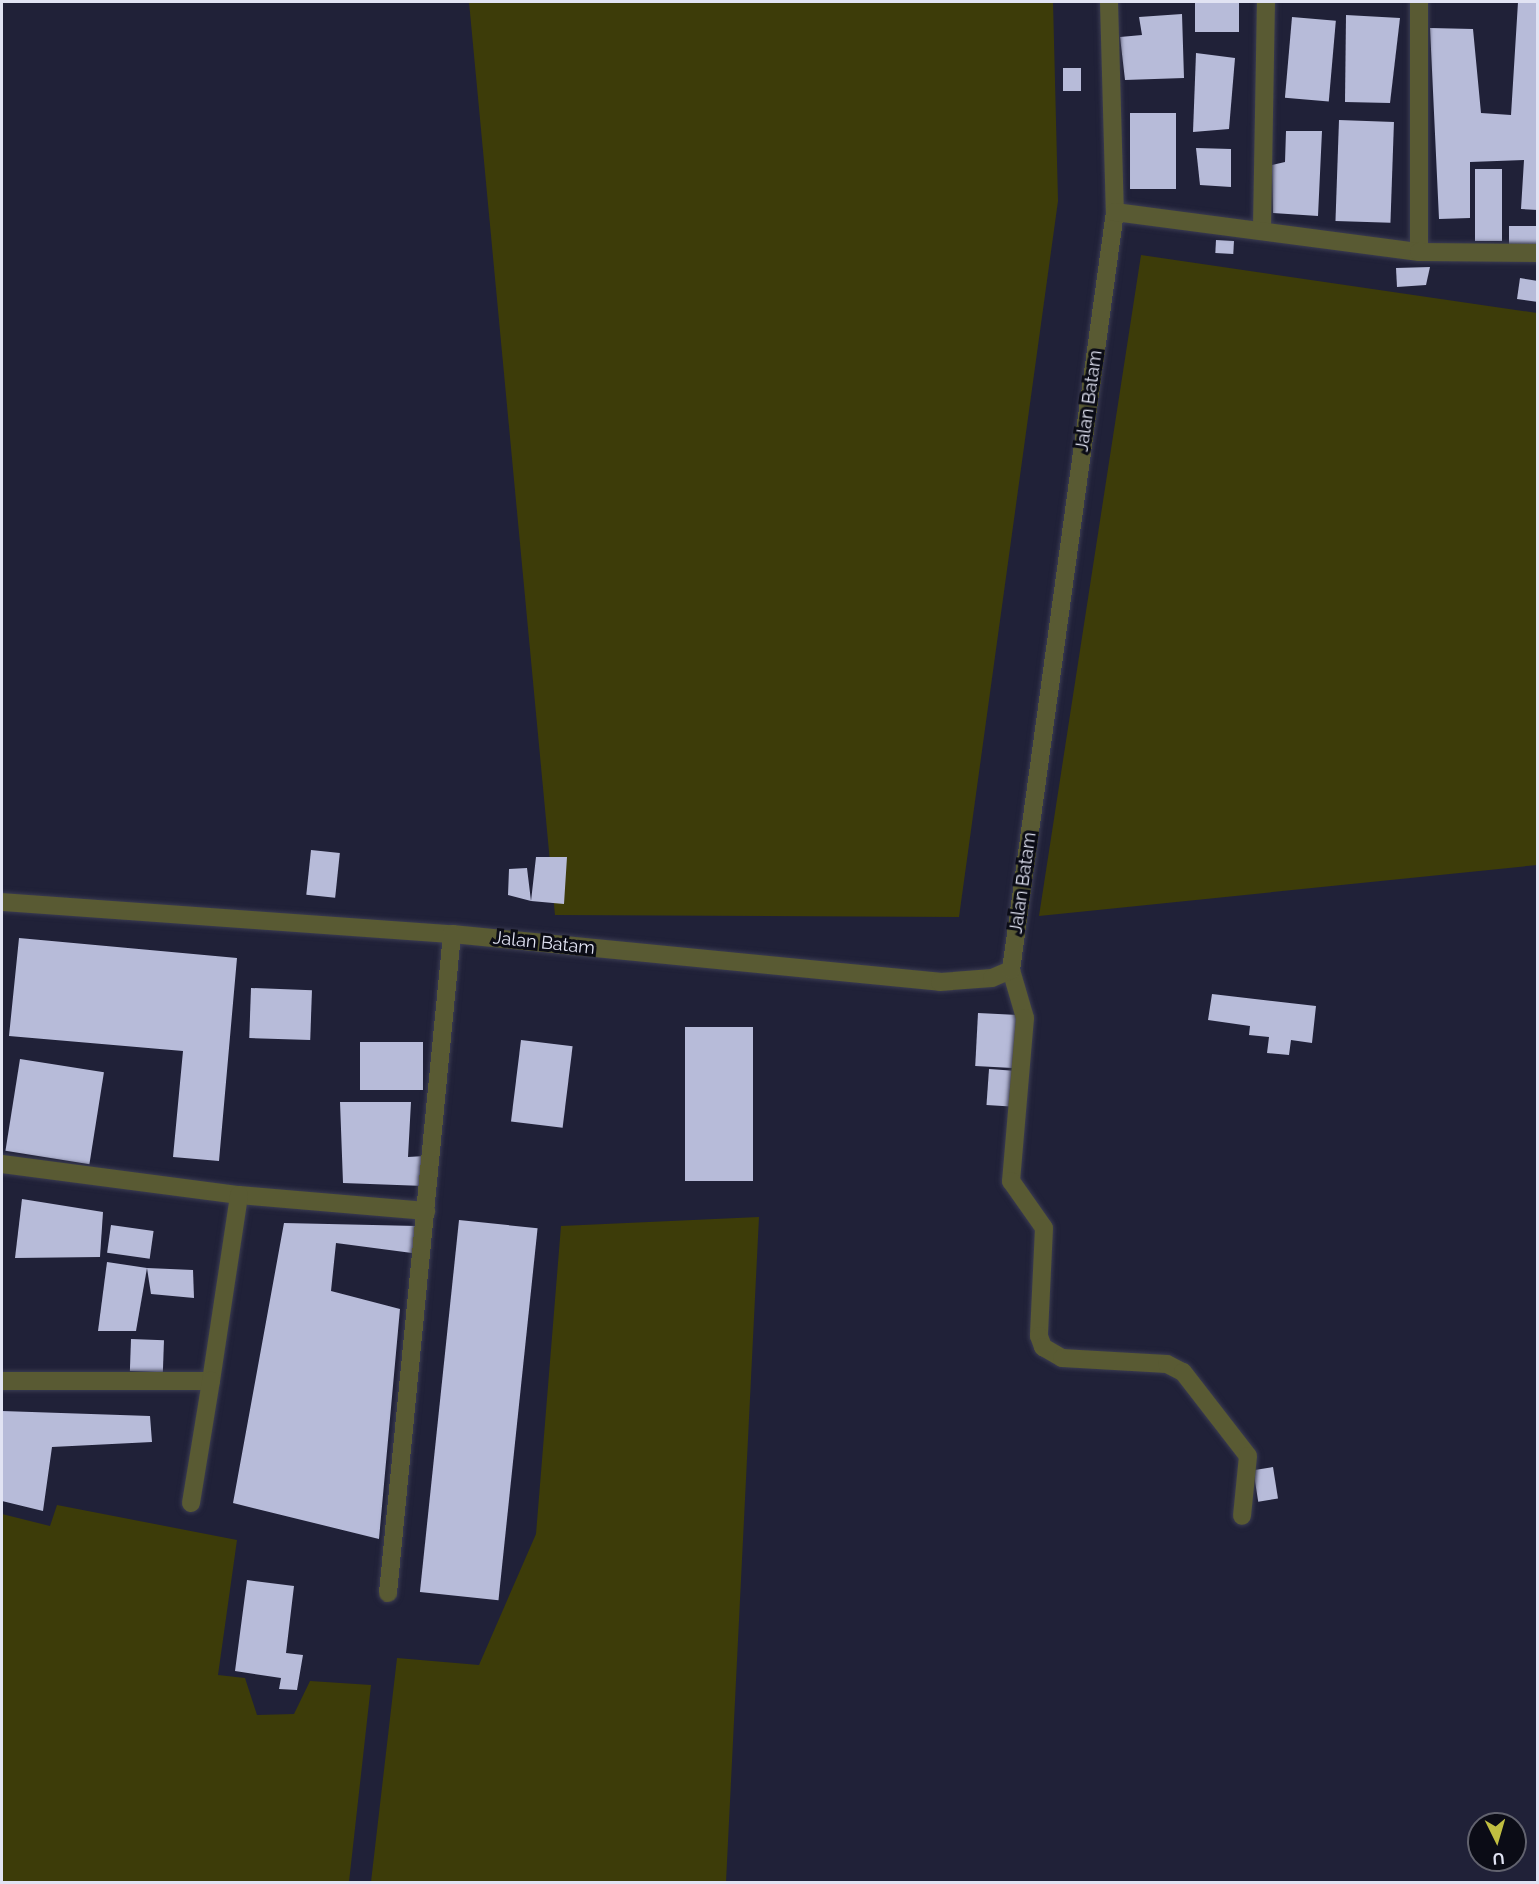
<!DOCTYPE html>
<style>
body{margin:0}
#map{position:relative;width:1539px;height:1884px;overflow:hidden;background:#202138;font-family:Raleway,sans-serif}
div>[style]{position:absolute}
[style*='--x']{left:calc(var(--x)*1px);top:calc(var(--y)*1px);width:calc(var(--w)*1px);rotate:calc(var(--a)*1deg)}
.green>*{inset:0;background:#3d3c09}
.building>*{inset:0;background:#b7bbd9;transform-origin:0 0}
.roads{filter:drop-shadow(0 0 2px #3b3c52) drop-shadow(0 0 2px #3b3c52)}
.lane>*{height:18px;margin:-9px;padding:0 9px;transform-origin:9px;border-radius:9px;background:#595a33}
.street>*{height:18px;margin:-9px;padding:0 9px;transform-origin:9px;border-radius:9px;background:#595a33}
span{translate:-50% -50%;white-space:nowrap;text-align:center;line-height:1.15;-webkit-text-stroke:6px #0b0c16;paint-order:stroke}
.street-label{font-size:18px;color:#e1e3f3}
.frame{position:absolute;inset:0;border:3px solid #e1e3f3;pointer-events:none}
.north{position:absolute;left:1467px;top:1812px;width:60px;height:60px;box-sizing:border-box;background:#0b0c16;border:2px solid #61626e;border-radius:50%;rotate:175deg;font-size:16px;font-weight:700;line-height:24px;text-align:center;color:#e1e3f3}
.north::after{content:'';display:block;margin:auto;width:21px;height:27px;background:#c0be41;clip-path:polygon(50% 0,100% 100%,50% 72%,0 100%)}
</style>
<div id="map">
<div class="green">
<div style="clip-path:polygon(469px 2px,1053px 2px,1058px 201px,959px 917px,555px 915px)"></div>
<div style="clip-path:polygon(1141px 255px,1537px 313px,1537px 865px,1039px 916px)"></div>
<div style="clip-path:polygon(759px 1217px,726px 1882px,371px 1882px,397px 1658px,479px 1665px,536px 1534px,561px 1226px)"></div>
<div style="clip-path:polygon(57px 1505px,237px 1540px,218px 1675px,245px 1678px,257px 1715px,294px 1714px,310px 1681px,371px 1685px,349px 1882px,2px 1882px,2px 1514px,50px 1526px)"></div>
</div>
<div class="building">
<div style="left:1195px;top:2px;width:44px;height:30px"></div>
<div style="clip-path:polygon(1518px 2px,1538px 2px,1538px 210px,1521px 209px,1524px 160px,1470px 162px,1470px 218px,1439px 219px,1430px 28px,1473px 29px,1481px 113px,1511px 115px)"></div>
<div style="clip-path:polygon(1182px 14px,1184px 78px,1125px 80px,1120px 37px,1142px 35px,1139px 17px)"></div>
<div style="clip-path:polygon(1346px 15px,1400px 18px,1390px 103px,1345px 102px)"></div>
<div style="left:1292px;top:17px;width:44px;height:81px;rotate:5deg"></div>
<div style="clip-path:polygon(1196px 53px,1235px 58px,1229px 129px,1193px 132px)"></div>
<div style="left:1063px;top:68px;width:18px;height:23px"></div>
<div style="left:1130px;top:113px;width:46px;height:76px"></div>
<div style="left:1339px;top:120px;width:55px;height:101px;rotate:2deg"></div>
<div style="clip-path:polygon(1286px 131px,1322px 131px,1318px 216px,1273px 213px,1272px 165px,1285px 162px)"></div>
<div style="clip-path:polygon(1196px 148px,1231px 149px,1231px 187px,1200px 185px)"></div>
<div style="left:1475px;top:169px;width:27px;height:72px"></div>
<div style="left:1509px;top:226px;width:29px;height:21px"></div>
<div style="left:1216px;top:240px;width:18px;height:13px;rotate:3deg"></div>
<div style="clip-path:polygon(1430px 267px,1426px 285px,1397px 287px,1396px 268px)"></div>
<div style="clip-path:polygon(1520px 278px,1538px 281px,1538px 302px,1517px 299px)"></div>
<div style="left:311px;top:850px;width:29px;height:45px;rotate:6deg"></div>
<div style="clip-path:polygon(536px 857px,567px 857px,564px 904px,531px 901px,508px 895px,509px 869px,527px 868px,531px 901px)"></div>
<div style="clip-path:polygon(19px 938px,237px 958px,219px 1161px,173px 1157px,183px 1051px,9px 1036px)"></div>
<div style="left:251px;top:988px;width:61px;height:50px;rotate:2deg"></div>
<div style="clip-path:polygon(1212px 994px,1316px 1006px,1312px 1043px,1291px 1040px,1289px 1055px,1267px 1053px,1269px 1037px,1249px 1035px,1250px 1026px,1208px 1020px)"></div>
<div style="left:978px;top:1013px;width:42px;height:53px;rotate:3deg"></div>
<div style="left:685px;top:1027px;width:68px;height:154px"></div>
<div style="left:521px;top:1040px;width:52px;height:82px;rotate:7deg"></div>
<div style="left:423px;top:1042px;width:48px;height:63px;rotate:90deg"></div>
<div style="left:20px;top:1059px;width:85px;height:93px;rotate:9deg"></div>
<div style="left:989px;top:1069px;width:28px;height:36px;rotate:4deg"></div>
<div style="clip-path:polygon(340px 1102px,411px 1102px,408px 1157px,425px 1156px,424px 1186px,343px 1183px)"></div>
<div style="clip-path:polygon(22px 1199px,103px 1212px,100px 1257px,15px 1258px)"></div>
<div style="left:459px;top:1220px;width:79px;height:374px;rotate:6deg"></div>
<div style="clip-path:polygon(284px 1223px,417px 1226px,412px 1253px,336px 1243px,331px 1291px,400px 1309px,379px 1539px,233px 1503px)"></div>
<div style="left:111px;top:1225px;width:43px;height:28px;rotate:8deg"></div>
<div style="clip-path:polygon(107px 1262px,147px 1268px,136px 1331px,98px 1331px)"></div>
<div style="clip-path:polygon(147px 1268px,193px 1270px,194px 1298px,151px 1294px)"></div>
<div style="left:131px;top:1339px;width:33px;height:32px;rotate:2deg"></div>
<div style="clip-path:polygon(2px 1411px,150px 1416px,152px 1442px,52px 1447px,43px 1511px,2px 1501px)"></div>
<div style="left:1273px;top:1467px;width:32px;height:20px;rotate:81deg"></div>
<div style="clip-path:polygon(247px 1580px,294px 1586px,286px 1653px,303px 1655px,297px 1690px,279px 1689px,281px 1678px,235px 1671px)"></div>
</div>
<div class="roads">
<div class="lane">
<div style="--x:1011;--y:970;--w:50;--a:73.7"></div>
<div style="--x:1025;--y:1018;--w:164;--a:94.9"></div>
<div style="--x:1011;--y:1181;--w:57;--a:54.9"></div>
<div style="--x:1044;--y:1228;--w:108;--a:92.7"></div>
<div style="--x:1039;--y:1336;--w:12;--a:70"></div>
<div style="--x:1043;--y:1347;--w:22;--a:30"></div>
<div style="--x:1062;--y:1358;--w:105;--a:3.3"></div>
<div style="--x:1167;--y:1364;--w:18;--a:27"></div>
<div style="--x:1183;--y:1372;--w:106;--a:52.3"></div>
<div style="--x:1248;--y:1456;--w:60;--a:95.7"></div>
</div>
<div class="street">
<div style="--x:1109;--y:2;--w:210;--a:88.4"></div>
<div style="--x:1419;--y:2;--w:250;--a:90"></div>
<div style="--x:1262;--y:228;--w:226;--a:-89"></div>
<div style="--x:2;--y:902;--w:451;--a:4.1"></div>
<div style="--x:452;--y:934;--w:490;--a:5.6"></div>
<div style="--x:940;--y:982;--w:52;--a:-4.4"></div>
<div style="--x:992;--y:978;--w:21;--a:-23"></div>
<div style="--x:1011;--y:970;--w:765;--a:-82.19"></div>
<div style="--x:1115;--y:212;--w:307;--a:7.5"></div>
<div style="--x:1419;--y:252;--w:119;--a:0.5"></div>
<div style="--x:2;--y:1164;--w:239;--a:7.5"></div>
<div style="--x:239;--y:1195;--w:188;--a:4.9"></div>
<div style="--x:2;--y:1381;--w:209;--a:0"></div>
<div style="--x:211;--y:1381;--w:188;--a:-81.4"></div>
<div style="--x:191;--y:1503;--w:124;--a:-80.7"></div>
<div style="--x:388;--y:1593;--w:662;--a:-84.45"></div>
</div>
</div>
<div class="street-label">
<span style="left:1089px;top:401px;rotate:-82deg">Jalan Batam</span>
<span style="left:1023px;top:883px;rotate:-82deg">Jalan Batam</span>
<span style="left:544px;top:943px;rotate:6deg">Jalan Batam</span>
</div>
<div class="frame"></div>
<div class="north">U</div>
</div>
